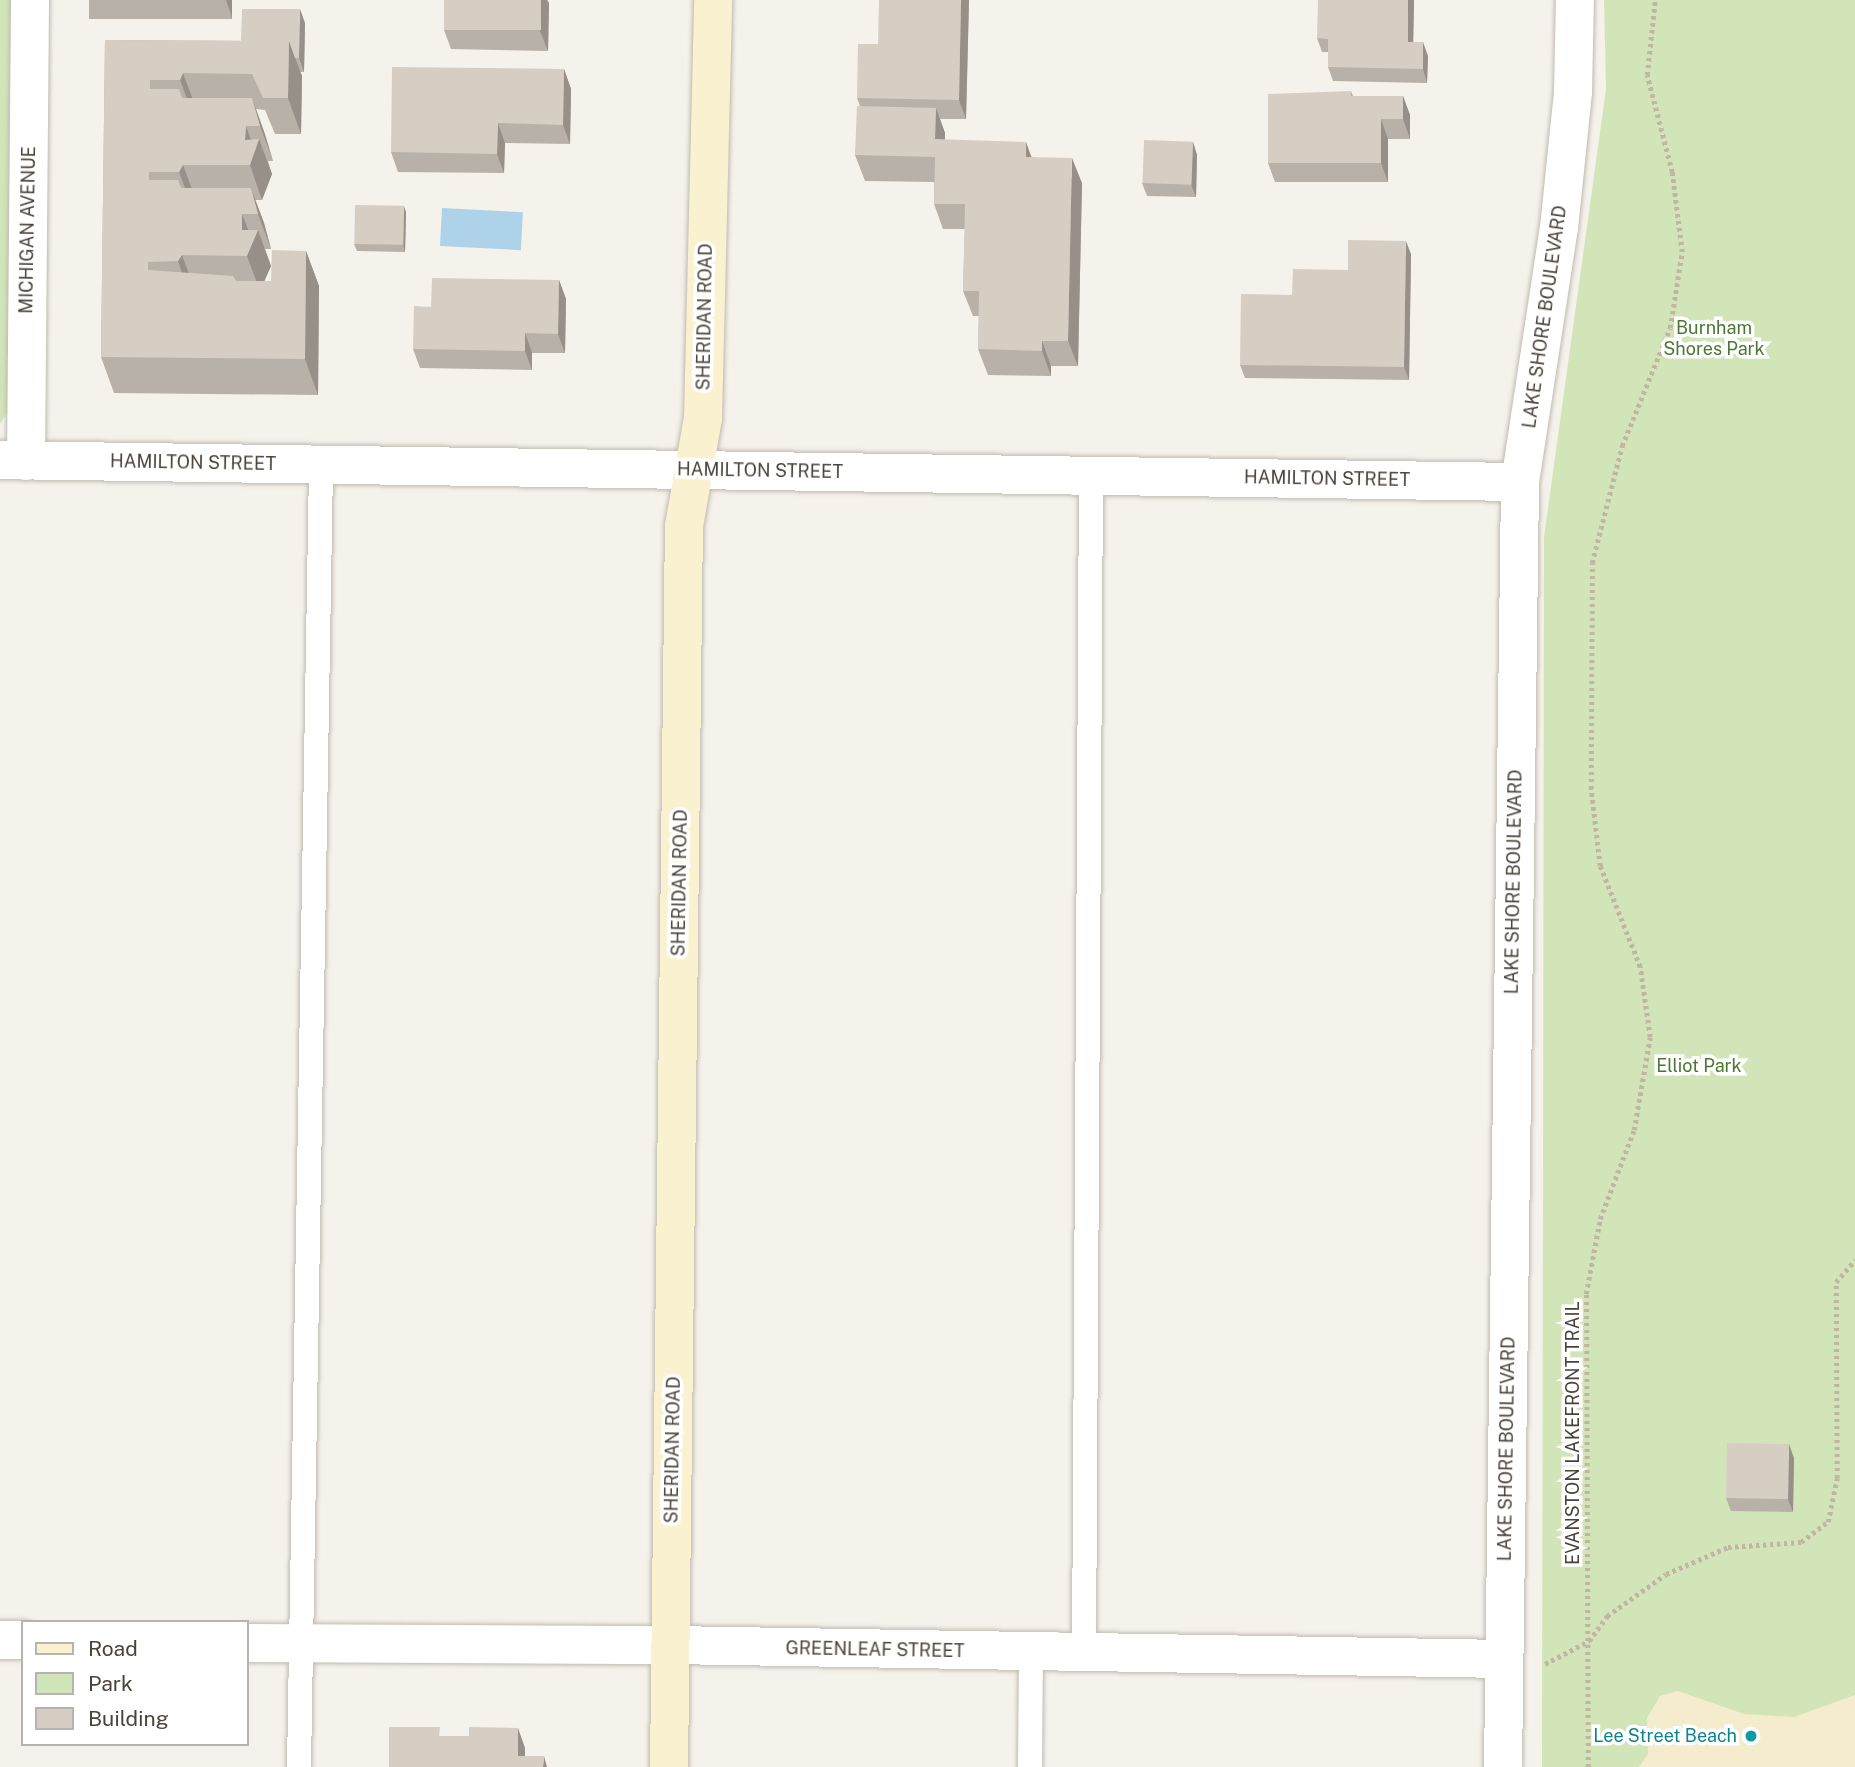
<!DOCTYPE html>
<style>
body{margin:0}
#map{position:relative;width:1855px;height:1767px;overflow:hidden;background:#f5f2ec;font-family:"Public Sans",sans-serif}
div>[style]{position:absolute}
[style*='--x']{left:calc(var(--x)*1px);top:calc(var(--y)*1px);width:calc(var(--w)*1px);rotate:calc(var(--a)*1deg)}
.green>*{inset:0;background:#d1e5b9}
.sand>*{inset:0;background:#f4eccd}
.water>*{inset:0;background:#afd2eb;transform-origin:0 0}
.path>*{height:4.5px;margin-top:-2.25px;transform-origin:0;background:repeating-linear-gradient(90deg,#c0b6a2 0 3.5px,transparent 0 7px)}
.roads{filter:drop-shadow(0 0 2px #c0baaf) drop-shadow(0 0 2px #c0baaf)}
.service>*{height:24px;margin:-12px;padding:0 12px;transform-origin:12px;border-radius:12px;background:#fff}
.minor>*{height:38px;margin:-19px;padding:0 19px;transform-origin:19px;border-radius:19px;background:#fff}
.secondary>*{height:38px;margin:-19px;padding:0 19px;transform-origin:19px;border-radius:19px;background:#faf1d1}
.wall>*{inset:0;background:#b8b1a8;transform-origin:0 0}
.shaded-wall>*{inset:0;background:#969088}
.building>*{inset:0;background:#d6cec3;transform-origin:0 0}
.dots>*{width:19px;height:19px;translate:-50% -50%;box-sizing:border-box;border:4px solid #fff;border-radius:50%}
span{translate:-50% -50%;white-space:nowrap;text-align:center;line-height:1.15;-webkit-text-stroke:7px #fff;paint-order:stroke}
.street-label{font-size:18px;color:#49433a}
.park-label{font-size:18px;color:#4b7732}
.culture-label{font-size:18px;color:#0d838f}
.right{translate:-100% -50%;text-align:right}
.legend{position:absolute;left:21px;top:1620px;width:228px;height:126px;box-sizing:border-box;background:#fff;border:2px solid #b6b4b0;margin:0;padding:9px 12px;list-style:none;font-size:21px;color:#49433a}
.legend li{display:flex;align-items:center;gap:14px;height:35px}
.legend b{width:35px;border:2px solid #b6b4b0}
</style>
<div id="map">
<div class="green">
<div style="clip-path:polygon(0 0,14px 0,8px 411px,0 424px)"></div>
<div style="clip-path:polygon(1604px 0,1855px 0,1855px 1767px,1542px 1767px,1544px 537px,1606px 89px)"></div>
</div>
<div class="sand">
<div style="clip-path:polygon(1678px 1691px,1744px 1714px,1794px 1717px,1855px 1695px,1855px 1767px,1639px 1767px,1648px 1754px,1647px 1718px,1660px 1696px)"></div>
</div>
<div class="water">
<div style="left:442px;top:208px;width:81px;height:38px;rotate:3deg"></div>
</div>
<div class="path">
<div style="--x:1545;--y:1664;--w:50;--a:-27.6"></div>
<div style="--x:1589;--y:1641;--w:31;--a:-54"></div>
<div style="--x:1607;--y:1616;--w:72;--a:-35.4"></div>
<div style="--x:1666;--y:1574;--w:68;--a:-23.5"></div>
<div style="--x:1728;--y:1547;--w:73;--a:-3.9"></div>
<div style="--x:1801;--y:1542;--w:34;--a:-37"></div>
<div style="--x:1828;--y:1522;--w:45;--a:-78.4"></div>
<div style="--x:1837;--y:1478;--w:196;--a:-90.3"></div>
<div style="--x:1836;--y:1282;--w:29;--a:-49"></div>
<div style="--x:1588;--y:1767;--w:473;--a:-90.2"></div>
<div style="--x:1586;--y:1294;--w:76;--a:-79.4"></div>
<div style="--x:1600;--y:1219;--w:95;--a:-69.1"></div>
<div style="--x:1634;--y:1130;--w:94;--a:-80.2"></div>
<div style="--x:1650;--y:1037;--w:71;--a:-98.1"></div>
<div style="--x:1640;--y:967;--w:109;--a:-111.6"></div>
<div style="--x:1600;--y:866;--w:78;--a:-96.7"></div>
<div style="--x:1591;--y:789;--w:226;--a:-89.7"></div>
<div style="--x:1592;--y:563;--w:121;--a:-75.6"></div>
<div style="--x:1622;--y:446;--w:127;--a:-67.9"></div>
<div style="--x:1670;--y:328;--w:77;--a:-81"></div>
<div style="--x:1682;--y:252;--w:81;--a:-97.1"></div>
<div style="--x:1672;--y:172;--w:100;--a:-104.5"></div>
<div style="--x:1647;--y:75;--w:75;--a:-83.9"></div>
</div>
<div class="roads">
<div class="service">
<div style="--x:1084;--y:1655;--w:1180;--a:-89.66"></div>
<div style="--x:299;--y:1767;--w:1302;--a:-89.03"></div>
<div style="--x:1030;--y:1767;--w:113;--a:-89.5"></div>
</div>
<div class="minor">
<div style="--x:0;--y:460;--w:1520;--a:0.83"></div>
<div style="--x:26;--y:461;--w:461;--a:-89.5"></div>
<div style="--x:0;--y:1640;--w:23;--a:0"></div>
<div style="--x:247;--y:1643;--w:423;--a:0.3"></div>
<div style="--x:670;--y:1645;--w:834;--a:0.96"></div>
<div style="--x:1503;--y:1767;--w:1285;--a:-89.24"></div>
<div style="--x:1520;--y:482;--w:257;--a:-81.3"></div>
<div style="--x:1559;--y:228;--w:137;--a:-84.1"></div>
<div style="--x:1573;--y:92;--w:92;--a:-88.8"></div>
</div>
<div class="secondary">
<div style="--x:669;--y:1767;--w:1241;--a:-89.31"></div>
<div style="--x:684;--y:526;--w:110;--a:-80"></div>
<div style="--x:703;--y:418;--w:418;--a:-88.6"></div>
</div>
</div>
<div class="wall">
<div style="left:89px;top:0;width:143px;height:19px"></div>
<div style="clip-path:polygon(444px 0,547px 0,549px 3px,548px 51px,451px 49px,444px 30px)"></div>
<div style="clip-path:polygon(969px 0,966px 119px,940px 119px,945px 133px,945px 140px,1032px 157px,1082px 183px,1078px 366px,1051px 366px,1051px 376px,988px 375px,978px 349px,979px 316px,973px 316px,963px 291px,965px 229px,943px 229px,934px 204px,934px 182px,865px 181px,855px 155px,860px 106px,857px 98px,878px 44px)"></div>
<div style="clip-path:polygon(1414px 0,1413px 42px,1428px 56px,1427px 83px,1333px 81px,1328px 67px,1328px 52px,1322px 52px,1317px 38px)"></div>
<div style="clip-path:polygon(305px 23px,304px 72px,300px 72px,302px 76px,301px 134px,275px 134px,265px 110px,256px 109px,273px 161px,268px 161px,272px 174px,262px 200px,255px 200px,264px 223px,271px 249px,265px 249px,271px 266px,264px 281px,271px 281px,306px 251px,319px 286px,318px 395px,114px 393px,101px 357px,105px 40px,241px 41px)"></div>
<div style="clip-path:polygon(564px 69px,571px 89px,570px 144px,505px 143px,504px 173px,398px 172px,391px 152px)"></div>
<div style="clip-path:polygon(1351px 91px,1353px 96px,1403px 96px,1410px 115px,1410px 139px,1388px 139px,1388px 182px,1275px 182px,1268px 163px)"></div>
<div style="clip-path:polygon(1193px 142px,1197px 155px,1196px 197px,1147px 196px,1142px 183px)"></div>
<div style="clip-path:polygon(406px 212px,405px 252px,357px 251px,354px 244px)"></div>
<div style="clip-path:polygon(1411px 254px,1409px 380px,1245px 378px,1240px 365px,1292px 295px,1348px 270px)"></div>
<div style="clip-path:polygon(559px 280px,566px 299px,565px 353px,532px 353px,532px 370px,420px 368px,413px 349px,431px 307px)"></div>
<div style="clip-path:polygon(1794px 1458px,1793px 1512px,1731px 1511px,1726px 1498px)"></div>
</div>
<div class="shaded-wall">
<div style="clip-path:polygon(226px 0,232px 0,232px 18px)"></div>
<div style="clip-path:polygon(541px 0,547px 0,549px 3px,548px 51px,540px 31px)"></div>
<div style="clip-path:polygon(961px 0,969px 0,966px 119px,959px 100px)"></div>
<div style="clip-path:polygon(1408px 0,1414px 0,1413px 56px,1408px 42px)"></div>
<div style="clip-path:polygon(300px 9px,305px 23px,304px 72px,299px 58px)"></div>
<div style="clip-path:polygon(289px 41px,302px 76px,301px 134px,288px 98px)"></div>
<div style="clip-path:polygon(1423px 42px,1428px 56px,1427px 83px,1423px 69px)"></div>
<div style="clip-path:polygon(564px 69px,571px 89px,570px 144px,563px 125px)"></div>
<div style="clip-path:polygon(183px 73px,196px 108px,193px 115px,180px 80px)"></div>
<div style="clip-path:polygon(1403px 96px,1410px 115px,1410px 139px,1403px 119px)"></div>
<div style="clip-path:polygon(252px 98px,265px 134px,273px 161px,260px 126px)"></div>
<div style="clip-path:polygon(936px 108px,945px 133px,944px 165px,935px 139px)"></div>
<div style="clip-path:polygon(1381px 119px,1388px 139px,1388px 182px,1381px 163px)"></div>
<div style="clip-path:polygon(498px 123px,505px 143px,504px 173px,497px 154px)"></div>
<div style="clip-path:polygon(246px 126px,255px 151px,259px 139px,272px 174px,262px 200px,250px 165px,245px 140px)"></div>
<div style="clip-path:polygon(1026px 142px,1035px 167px,1026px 157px)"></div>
<div style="clip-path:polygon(1193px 142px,1197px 155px,1196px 197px,1191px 184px)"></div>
<div style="clip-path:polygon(1072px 158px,1082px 183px,1078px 366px,1068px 341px)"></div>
<div style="clip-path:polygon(183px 165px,196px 200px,192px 207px,179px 172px)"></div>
<div style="clip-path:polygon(251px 188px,264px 223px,271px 249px,258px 214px)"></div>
<div style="clip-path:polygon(404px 206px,406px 212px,405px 252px,403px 245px)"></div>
<div style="clip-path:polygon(242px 214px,253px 242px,258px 230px,271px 266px,260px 291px,247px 256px,242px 230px)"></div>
<div style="clip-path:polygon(1406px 241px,1411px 254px,1409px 380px,1404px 367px)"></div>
<div style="clip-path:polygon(306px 251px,319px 286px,318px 395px,305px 359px)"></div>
<div style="clip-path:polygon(182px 255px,195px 290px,190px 297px,178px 261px)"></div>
<div style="clip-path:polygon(559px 280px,566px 299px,565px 353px,558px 334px)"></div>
<div style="clip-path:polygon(525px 333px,532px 353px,532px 370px,525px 351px)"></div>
<div style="clip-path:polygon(1042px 341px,1051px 366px,1051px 376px,1042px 351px)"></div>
<div style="clip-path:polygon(1789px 1444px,1794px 1458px,1793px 1512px,1788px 1499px)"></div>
<div style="clip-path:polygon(518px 1728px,525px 1748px,525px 1767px,518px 1756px)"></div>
<div style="clip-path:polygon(544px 1756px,547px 1767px,543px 1767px)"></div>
</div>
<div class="building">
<div style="left:444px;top:0;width:97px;height:30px"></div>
<div style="clip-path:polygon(879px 0,961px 0,959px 100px,857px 98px,858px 44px,878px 44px)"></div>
<div style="clip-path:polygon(1318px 0,1408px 0,1408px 42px,1423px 42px,1423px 69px,1328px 67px,1328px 39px,1317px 38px)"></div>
<div style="clip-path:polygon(242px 9px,300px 9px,299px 58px,295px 58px,289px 41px,241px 41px)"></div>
<div style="clip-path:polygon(105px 40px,289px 41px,288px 98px,263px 98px,252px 74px,183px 73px,180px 80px,150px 80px,150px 89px,179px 89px,182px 98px,252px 98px,260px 126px,246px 126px,245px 140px,259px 139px,250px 165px,183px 165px,179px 172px,149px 172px,149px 180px,178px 180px,181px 188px,251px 188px,258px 214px,242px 214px,242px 230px,258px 230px,247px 256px,182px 255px,178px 261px,148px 262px,148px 270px,233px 276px,236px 281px,271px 281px,272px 250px,306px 251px,305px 359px,101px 357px)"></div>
<div style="clip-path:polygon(392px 67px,564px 69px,563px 125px,498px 123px,497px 154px,391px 152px)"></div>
<div style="clip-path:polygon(1351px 91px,1351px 96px,1403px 96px,1403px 119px,1381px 119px,1381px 163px,1268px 163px,1268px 94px)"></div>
<div style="clip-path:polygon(857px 106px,936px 108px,935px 139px,1026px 142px,1026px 157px,1072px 158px,1068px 341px,1042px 341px,1042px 351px,978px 349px,979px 291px,963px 291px,965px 204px,934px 204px,935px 157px,855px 155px)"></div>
<div style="left:1144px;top:140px;width:49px;height:43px;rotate:2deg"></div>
<div style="left:355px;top:205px;width:49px;height:39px;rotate:1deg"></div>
<div style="clip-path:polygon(1348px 240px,1406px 241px,1404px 367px,1240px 365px,1241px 294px,1292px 295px,1293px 269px,1348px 270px)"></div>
<div style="clip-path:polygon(432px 278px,559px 280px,558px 334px,525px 333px,525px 351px,413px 349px,414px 306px,431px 307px)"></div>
<div style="left:1727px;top:1443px;width:62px;height:55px;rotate:1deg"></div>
<div style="clip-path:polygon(389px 1727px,440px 1727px,439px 1736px,469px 1736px,469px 1727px,518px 1728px,518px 1756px,544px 1756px,543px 1767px,389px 1767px)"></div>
</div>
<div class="dots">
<div style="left:1751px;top:1736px;background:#0f9aa8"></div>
</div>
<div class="street-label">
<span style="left:28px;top:230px;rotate:-89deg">MICHIGAN AVENUE</span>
<span style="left:705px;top:317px;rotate:-89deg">SHERIDAN ROAD</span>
<span style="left:1545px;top:317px;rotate:-82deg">LAKE SHORE BOULEVARD</span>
<span style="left:193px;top:463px;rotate:1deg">HAMILTON STREET</span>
<span style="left:760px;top:471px;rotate:1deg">HAMILTON STREET</span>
<span style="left:1327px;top:479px;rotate:1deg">HAMILTON STREET</span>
<span style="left:1514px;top:882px;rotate:-89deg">LAKE SHORE BOULEVARD</span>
<span style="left:680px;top:883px;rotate:-89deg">SHERIDAN ROAD</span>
<span style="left:1573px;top:1433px;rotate:-90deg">EVANSTON LAKEFRONT TRAIL</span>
<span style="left:1507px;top:1449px;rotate:-89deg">LAKE SHORE BOULEVARD</span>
<span style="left:673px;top:1450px;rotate:-89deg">SHERIDAN ROAD</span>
<span style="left:875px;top:1650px;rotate:1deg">GREENLEAF STREET</span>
</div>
<div class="park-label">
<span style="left:1714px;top:339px">Burnham<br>Shores Park</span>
<span style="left:1699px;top:1066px">Elliot Park</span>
</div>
<div class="culture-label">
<span class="right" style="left:1737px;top:1736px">Lee Street Beach</span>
</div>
<ul class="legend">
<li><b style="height:9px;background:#faf1d1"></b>Road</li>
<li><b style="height:19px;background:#d1e5b9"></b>Park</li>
<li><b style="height:19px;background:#d6cec3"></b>Building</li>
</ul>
</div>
